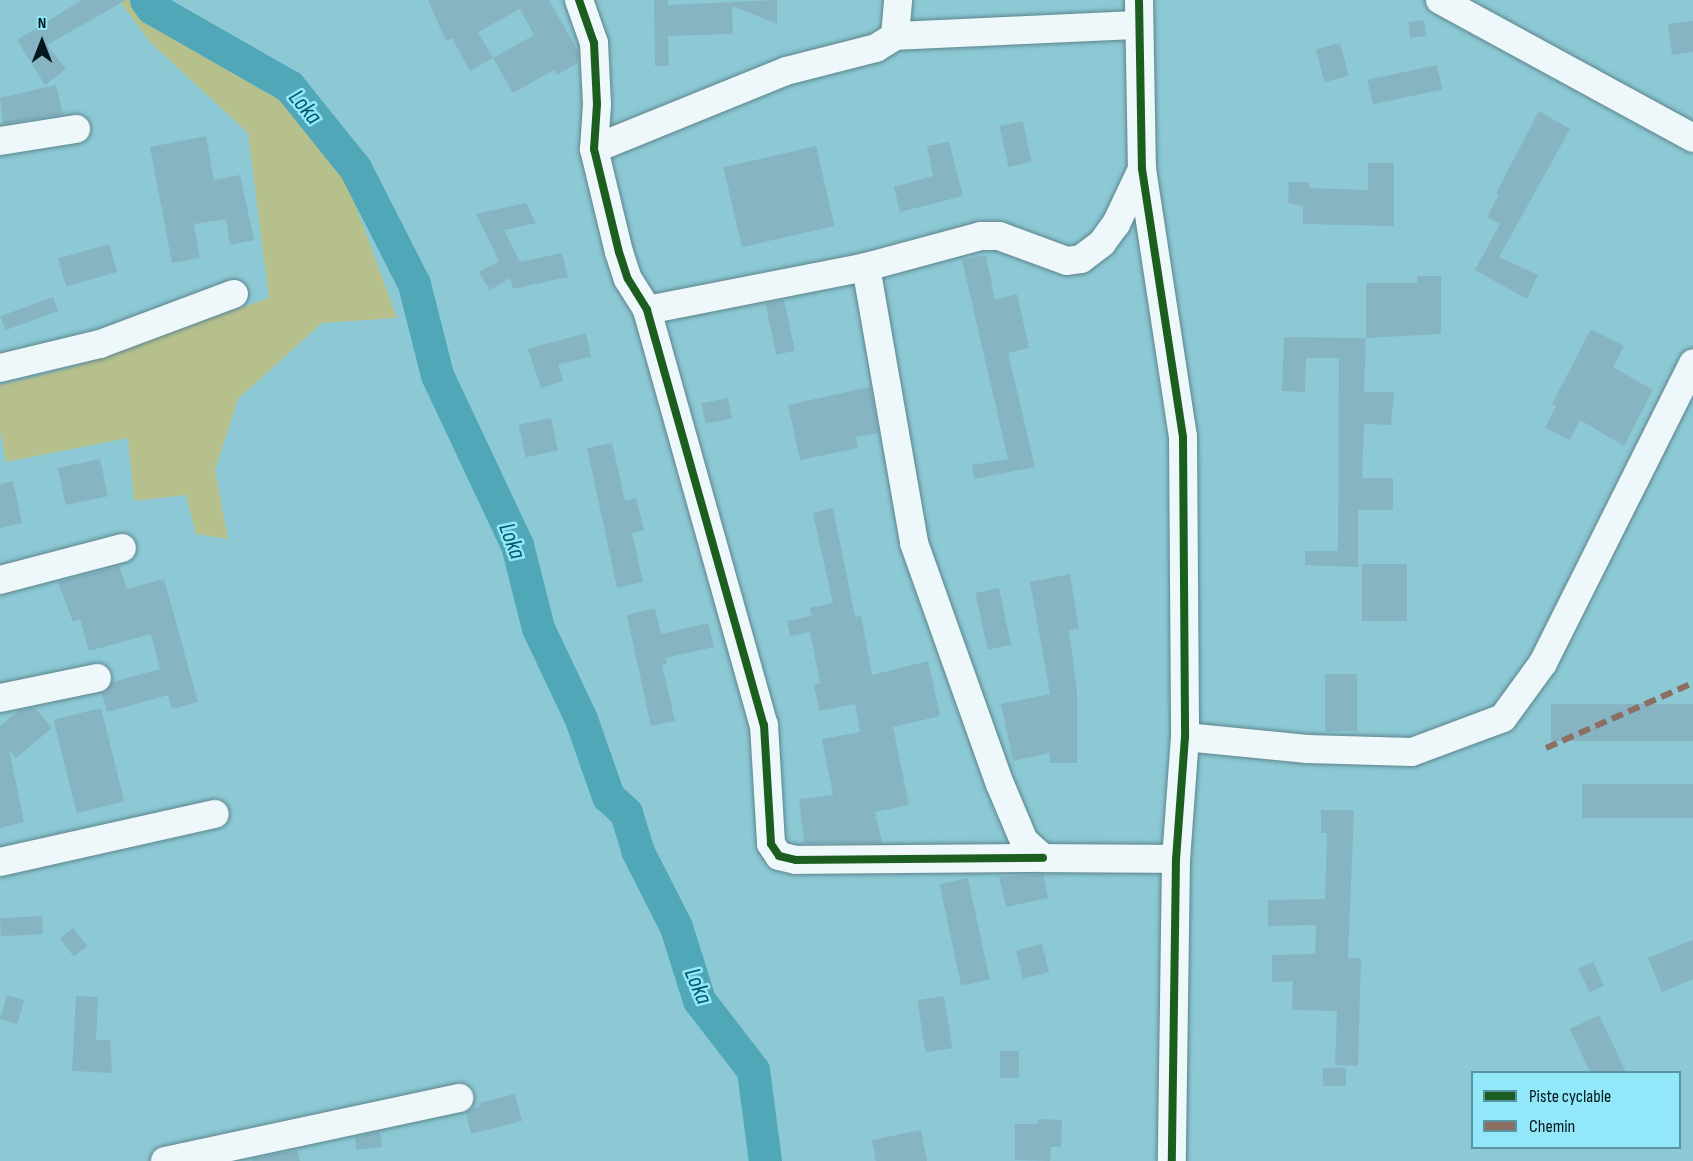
<!DOCTYPE html>
<style>
body{margin:0}
#map{position:relative;width:1693px;height:1161px;overflow:hidden;background:#8cc9d5;font-family:"Sofia Sans Condensed",sans-serif}
div>[style]{position:absolute}
[style*='--x']{left:calc(var(--x)*1px);top:calc(var(--y)*1px);width:calc(var(--w)*1px);rotate:calc(var(--a)*1deg)}
.green>*{inset:0;background:#b6c08d}
.river>*{height:33px;margin:-16.5px;padding:0 16.5px;transform-origin:16.5px;border-radius:16.5px;background:#50a7b8}
.building>*{inset:0;background:#87b4c2;transform-origin:0 0}
.roads{filter:drop-shadow(0 0 2px #5d848b) drop-shadow(0 0 2px #5d848b)}
.minor>*{height:28px;margin:-14px;padding:0 14px;transform-origin:14px;border-radius:14px;background:#eef7f9}
.quiet>*{height:6px;margin-top:-3px;transform-origin:0;background:repeating-linear-gradient(90deg,#8d6e63 0 12px,transparent 0 18px)}
.cycleway>*{height:8px;margin:-4px;padding:0 4px;transform-origin:4px;border-radius:4px;background:#1b5e20}
span{translate:-50% -50%;white-space:nowrap;text-align:center;line-height:1.15;-webkit-text-stroke:5px #92e7f9;paint-order:stroke}
.water-label{font-size:24px;color:#005966;font-style:italic}
.legend{position:absolute;left:1471px;top:1071px;width:210px;height:78px;box-sizing:border-box;background:#92e7f9;border:2px solid #5894a1;margin:0;padding:8px 10px;list-style:none;font-size:18px;color:#01181d}
.legend li{display:flex;align-items:center;gap:12px;height:30px}
.legend b{width:30px;border:2px solid #5894a1}
.north{position:absolute;left:12px;top:12px;width:60px;height:60px;-webkit-text-stroke:4px #92e7f9;paint-order:stroke;rotate:0deg;font-size:16px;font-weight:700;line-height:24px;text-align:center;color:#01181d}
.north::after{content:'';display:block;margin:auto;width:21px;height:27px;background:#01181d;clip-path:polygon(50% 0,100% 100%,50% 72%,0 100%)}
</style>
<div id="map">
<div class="green">
<div style="clip-path:polygon(119px 0,165px 0,267px 70px,347px 182px,397px 318px,322px 323px,238px 399px,215px 470px,228px 539px,196px 534px,186px 495px,134px 501px,128px 438px,6px 462px,0 430px,0 385px,70px 368px,269px 298px,248px 133px,150px 42px)"></div>
</div>
<div class="river">
<div style="--x:146;--y:0;--w:10;--a:53"></div>
<div style="--x:152;--y:8;--w:158;--a:29.7"></div>
<div style="--x:289;--y:86;--w:105;--a:51.2"></div>
<div style="--x:355;--y:168;--w:130;--a:63"></div>
<div style="--x:414;--y:284;--w:94;--a:75.8"></div>
<div style="--x:437;--y:375;--w:188;--a:64.8"></div>
<div style="--x:517;--y:545;--w:86;--a:75.8"></div>
<div style="--x:538;--y:628;--w:101;--a:64.7"></div>
<div style="--x:581;--y:719;--w:82;--a:70.7"></div>
<div style="--x:608;--y:796;--w:25;--a:43"></div>
<div style="--x:626;--y:813;--w:39;--a:73"></div>
<div style="--x:637;--y:850;--w:86;--a:63.1"></div>
<div style="--x:676;--y:927;--w:77;--a:72.5"></div>
<div style="--x:699;--y:1000;--w:88;--a:52.4"></div>
<div style="--x:753;--y:1070;--w:92;--a:82.5"></div>
</div>
<div class="building">
<div style="clip-path:polygon(82px 0,126px 0,47px 45px,66px 69px,45px 85px,17px 40px)"></div>
<div style="clip-path:polygon(evenodd,428px 0,549px 0,578px 51px,578px 63px,557px 75px,554px 70px,513px 93px,493px 58px,470px 71px,452px 38px,446px 41px,428px 0,520px 9px,534px 35px,493px 58px,478px 32px,520px 9px)"></div>
<div style="clip-path:polygon(654px 0,668px 0,668px 5px,777px 0,777px 24px,732px 6px,733px 34px,668px 36px,669px 66px,655px 66px)"></div>
<div style="left:1424px;top:20px;width:16px;height:16px;rotate:83deg"></div>
<div style="clip-path:polygon(1693px 21px,1693px 52px,1672px 55px,1668px 24px)"></div>
<div style="left:1340px;top:43px;width:34px;height:25px;rotate:75deg"></div>
<div style="left:1437px;top:65px;width:25px;height:71px;rotate:78deg"></div>
<div style="clip-path:polygon(56px 85px,63px 114px,3px 124px,0 98px)"></div>
<div style="clip-path:polygon(1539px 111px,1570px 129px,1499px 257px,1538px 275px,1527px 299px,1475px 270px,1500px 224px,1487px 217px,1499px 194px,1496px 193px)"></div>
<div style="left:1023px;top:121px;width:42px;height:24px;rotate:78deg"></div>
<div style="clip-path:polygon(206px 136px,214px 180px,240px 175px,254px 240px,230px 245px,226px 219px,194px 224px,200px 258px,172px 263px,150px 147px)"></div>
<div style="clip-path:polygon(949px 142px,963px 196px,900px 212px,894px 187px,933px 176px,927px 146px)"></div>
<div style="left:816px;top:146px;width:82px;height:95px;rotate:77deg"></div>
<div style="clip-path:polygon(1368px 163px,1394px 163px,1394px 226px,1303px 224px,1303px 206px,1288px 203px,1289px 182px,1309px 182px,1309px 188px,1368px 190px)"></div>
<div style="clip-path:polygon(526px 203px,536px 223px,504px 230px,520px 262px,562px 253px,568px 277px,513px 289px,510px 278px,490px 290px,479px 272px,499px 261px,476px 214px)"></div>
<div style="left:109px;top:244px;width:29px;height:53px;rotate:74deg"></div>
<div style="clip-path:polygon(986px 255px,995px 300px,1017px 294px,1029px 348px,1008px 353px,1035px 467px,974px 479px,972px 465px,1008px 459px,962px 260px)"></div>
<div style="clip-path:polygon(1417px 276px,1441px 276px,1441px 334px,1366px 338px,1366px 283px,1417px 283px)"></div>
<div style="left:53px;top:297px;width:15px;height:56px;rotate:70deg"></div>
<div style="left:784px;top:300px;width:52px;height:19px;rotate:78deg"></div>
<div style="clip-path:polygon(1591px 329px,1624px 346px,1613px 367px,1653px 390px,1624px 446px,1580px 420px,1570px 440px,1545px 428px,1556px 406px,1552px 404px)"></div>
<div style="clip-path:polygon(586px 333px,591px 357px,558px 364px,563px 381px,541px 388px,528px 349px)"></div>
<div style="clip-path:polygon(1284px 337px,1366px 338px,1364px 392px,1394px 392px,1391px 425px,1364px 424px,1362px 478px,1393px 478px,1393px 510px,1358px 510px,1358px 567px,1305px 565px,1305px 551px,1338px 551px,1339px 358px,1306px 358px,1305px 392px,1282px 391px)"></div>
<div style="clip-path:polygon(870px 387px,878px 433px,856px 437px,858px 448px,800px 460px,788px 405px)"></div>
<div style="left:728px;top:398px;width:21px;height:27px;rotate:79deg"></div>
<div style="left:551px;top:418px;width:33px;height:33px;rotate:78deg"></div>
<div style="clip-path:polygon(612px 443px,625px 501px,636px 498px,644px 530px,632px 533px,643px 582px,617px 588px,587px 448px)"></div>
<div style="left:100px;top:459px;width:38px;height:43px;rotate:78deg"></div>
<div style="clip-path:polygon(13px 481px,22px 523px,0 528px,0 484px)"></div>
<div style="clip-path:polygon(833px 508px,855px 617px,861px 616px,872px 675px,928px 661px,940px 716px,893px 727px,909px 805px,875px 812px,882px 842px,878px 843px,804px 843px,799px 799px,833px 795px,822px 739px,860px 732px,855px 704px,819px 711px,814px 685px,820px 683px,810px 632px,790px 636px,787px 621px,812px 616px,810px 608px,833px 603px,813px 513px)"></div>
<div style="left:1407px;top:564px;width:57px;height:45px;rotate:90deg"></div>
<div style="clip-path:polygon(119px 566px,127px 589px,164px 579px,198px 702px,172px 709px,168px 695px,107px 712px,102px 694px,113px 682px,160px 669px,151px 634px,89px 651px,80px 619px,73px 622px,58px 582px)"></div>
<div style="clip-path:polygon(1070px 574px,1079px 629px,1069px 630px,1077px 692px,1077px 763px,1050px 763px,1050px 753px,1013px 761px,1001px 704px,1050px 694px,1030px 582px)"></div>
<div style="left:999px;top:588px;width:58px;height:24px;rotate:78deg"></div>
<div style="clip-path:polygon(655px 608px,661px 634px,708px 623px,714px 647px,665px 658px,667px 664px,662px 665px,675px 721px,651px 726px,627px 615px)"></div>
<div style="left:1325px;top:674px;width:32px;height:57px"></div>
<div style="left:1693px;top:704px;width:37px;height:142px;rotate:90deg"></div>
<div style="clip-path:polygon(35px 708px,52px 728px,16px 758px,9px 749px,24px 822px,0 828px,0 726px,18px 711px)"></div>
<div style="left:101px;top:708px;width:96px;height:49px;rotate:76deg"></div>
<div style="left:1693px;top:784px;width:34px;height:111px;rotate:90deg"></div>
<div style="clip-path:polygon(1321px 810px,1354px 810px,1348px 958px,1361px 958px,1358px 1066px,1335px 1065px,1337px 1011px,1292px 1010px,1293px 981px,1272px 982px,1272px 955px,1315px 954px,1316px 925px,1268px 926px,1268px 900px,1325px 899px,1327px 833px,1321px 833px)"></div>
<div style="clip-path:polygon(1043px 874px,1048px 898px,1006px 907px,999px 877px)"></div>
<div style="left:968px;top:878px;width:104px;height:29px;rotate:78deg"></div>
<div style="left:42px;top:916px;width:18px;height:42px;rotate:87deg"></div>
<div style="left:73px;top:928px;width:23px;height:17px;rotate:52deg"></div>
<div style="clip-path:polygon(1693px 940px,1693px 979px,1662px 992px,1648px 958px)"></div>
<div style="left:1042px;top:944px;width:29px;height:27px;rotate:76deg"></div>
<div style="left:1593px;top:962px;width:26px;height:16px;rotate:65deg"></div>
<div style="left:7px;top:995px;width:18px;height:25px;rotate:16deg"></div>
<div style="clip-path:polygon(76px 996px,98px 997px,96px 1040px,110px 1040px,112px 1073px,72px 1071px)"></div>
<div style="left:944px;top:996px;width:53px;height:27px;rotate:81deg"></div>
<div style="clip-path:polygon(1599px 1015px,1626px 1072px,1590px 1072px,1570px 1029px)"></div>
<div style="left:1000px;top:1051px;width:19px;height:27px"></div>
<div style="left:1323px;top:1068px;width:23px;height:18px"></div>
<div style="clip-path:polygon(515px 1094px,522px 1121px,471px 1134px,466px 1112px,480px 1106px,479px 1103px)"></div>
<div style="clip-path:polygon(1038px 1119px,1062px 1120px,1061px 1147px,1051px 1147px,1050px 1161px,1015px 1160px,1015px 1124px,1038px 1124px)"></div>
<div style="clip-path:polygon(921px 1130px,927px 1161px,876px 1161px,872px 1140px)"></div>
<div style="clip-path:polygon(380px 1132px,382px 1147px,356px 1150px,355px 1137px)"></div>
<div style="clip-path:polygon(297px 1150px,300px 1161px,252px 1161px,252px 1159px)"></div>
</div>
<div class="roads">
<div class="minor">
<div style="--x:579;--y:0;--w:46;--a:70.8"></div>
<div style="--x:594;--y:43;--w:61;--a:87.2"></div>
<div style="--x:597;--y:104;--w:45;--a:93.8"></div>
<div style="--x:594;--y:149;--w:106;--a:76.4"></div>
<div style="--x:619;--y:252;--w:28;--a:72"></div>
<div style="--x:628;--y:279;--w:36;--a:58"></div>
<div style="--x:647;--y:310;--w:431;--a:74.3"></div>
<div style="--x:764;--y:725;--w:119;--a:86.6"></div>
<div style="--x:771;--y:844;--w:14;--a:56"></div>
<div style="--x:779;--y:856;--w:17;--a:13"></div>
<div style="--x:796;--y:860;--w:247;--a:-0.5"></div>
<div style="--x:1139;--y:0;--w:169;--a:89"></div>
<div style="--x:1142;--y:169;--w:271;--a:81.3"></div>
<div style="--x:1183;--y:437;--w:300;--a:89.6"></div>
<div style="--x:1185;--y:737;--w:122;--a:94.2"></div>
<div style="--x:1176;--y:859;--w:302;--a:90.8"></div>
<div style="--x:1440;--y:0;--w:288;--a:28.6"></div>
<div style="--x:895;--y:36;--w:243;--a:-2.6"></div>
<div style="--x:0;--y:141;--w:77;--a:-9"></div>
<div style="--x:594;--y:149;--w:207;--a:-22.1"></div>
<div style="--x:786;--y:71;--w:93;--a:-14.3"></div>
<div style="--x:876;--y:48;--w:22;--a:-32"></div>
<div style="--x:895;--y:36;--w:36;--a:-85"></div>
<div style="--x:866;--y:267;--w:280;--a:80.1"></div>
<div style="--x:914;--y:543;--w:256;--a:70.4"></div>
<div style="--x:1000;--y:784;--w:62;--a:67.2"></div>
<div style="--x:1024;--y:841;--w:25;--a:42"></div>
<div style="--x:1043;--y:858;--w:133;--a:0.4"></div>
<div style="--x:647;--y:310;--w:223;--a:-11.1"></div>
<div style="--x:866;--y:267;--w:119;--a:-15.1"></div>
<div style="--x:981;--y:236;--w:18;--a:0"></div>
<div style="--x:999;--y:236;--w:72;--a:20.2"></div>
<div style="--x:1067;--y:261;--w:14;--a:-8"></div>
<div style="--x:1081;--y:259;--w:26;--a:-37"></div>
<div style="--x:1102;--y:243;--w:24;--a:-54"></div>
<div style="--x:1116;--y:224;--w:61;--a:-64.7"></div>
<div style="--x:0;--y:368;--w:103;--a:-13.5"></div>
<div style="--x:100;--y:344;--w:143;--a:-20.5"></div>
<div style="--x:0;--y:580;--w:126;--a:-14.7"></div>
<div style="--x:0;--y:698;--w:99;--a:-11.7"></div>
<div style="--x:1185;--y:737;--w:123;--a:5.6"></div>
<div style="--x:1307;--y:749;--w:105;--a:1.6"></div>
<div style="--x:1412;--y:752;--w:97;--a:-20.5"></div>
<div style="--x:1503;--y:718;--w:68;--a:-54"></div>
<div style="--x:1543;--y:663;--w:335;--a:-63.4"></div>
<div style="--x:0;--y:862;--w:220;--a:-12.6"></div>
<div style="--x:165;--y:1161;--w:301;--a:-12.1"></div>
</div>
</div>
<div class="quiet">
<div style="--x:1546;--y:748;--w:161;--a:-23.9"></div>
</div>
<div class="cycleway">
<div style="--x:579;--y:0;--w:46;--a:70.8"></div>
<div style="--x:594;--y:43;--w:61;--a:87.2"></div>
<div style="--x:597;--y:104;--w:45;--a:93.8"></div>
<div style="--x:594;--y:149;--w:106;--a:76.4"></div>
<div style="--x:619;--y:252;--w:28;--a:72"></div>
<div style="--x:628;--y:279;--w:36;--a:58"></div>
<div style="--x:647;--y:310;--w:431;--a:74.3"></div>
<div style="--x:764;--y:725;--w:119;--a:86.6"></div>
<div style="--x:771;--y:844;--w:14;--a:56"></div>
<div style="--x:779;--y:856;--w:17;--a:13"></div>
<div style="--x:796;--y:860;--w:247;--a:-0.5"></div>
<div style="--x:1139;--y:0;--w:169;--a:89"></div>
<div style="--x:1142;--y:169;--w:271;--a:81.3"></div>
<div style="--x:1183;--y:437;--w:300;--a:89.6"></div>
<div style="--x:1185;--y:737;--w:122;--a:94.2"></div>
<div style="--x:1176;--y:859;--w:302;--a:90.8"></div>
</div>
<div class="water-label">
<span style="left:305px;top:107px;rotate:50deg">Loka</span>
<span style="left:512px;top:541px;rotate:69deg">Loka</span>
<span style="left:698px;top:986px;rotate:67deg">Loka</span>
</div>
<ul class="legend">
<li><b style="height:8px;background:#1b5e20"></b>Piste cyclable</li>
<li><b style="height:8px;background:#8d6e63"></b>Chemin</li>
</ul>
<div class="north">N</div>
</div>
